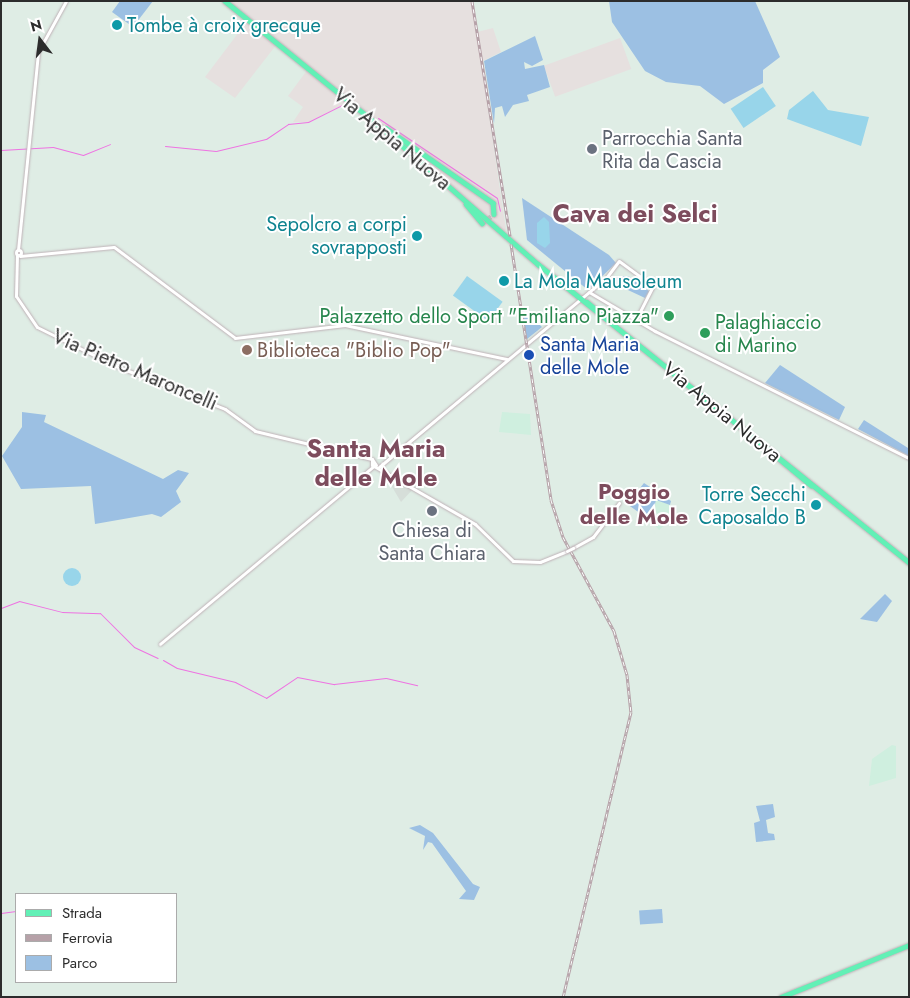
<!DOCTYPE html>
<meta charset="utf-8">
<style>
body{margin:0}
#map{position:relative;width:910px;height:998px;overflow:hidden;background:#dfede5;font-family:Jost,sans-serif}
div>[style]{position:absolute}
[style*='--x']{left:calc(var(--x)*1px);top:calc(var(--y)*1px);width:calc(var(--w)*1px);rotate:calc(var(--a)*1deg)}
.industrial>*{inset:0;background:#e6e0df;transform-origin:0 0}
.education>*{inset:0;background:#cfefdf}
.green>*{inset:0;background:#9cc0e3;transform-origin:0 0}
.pitch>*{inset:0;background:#98d5ea;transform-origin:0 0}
.round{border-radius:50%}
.plaza>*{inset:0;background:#d6ded9}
.stream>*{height:1px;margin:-0.5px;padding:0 0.5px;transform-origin:0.5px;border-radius:0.5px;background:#ee73e2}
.major-tunnel>*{height:4.5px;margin-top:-2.25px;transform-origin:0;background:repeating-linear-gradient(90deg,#bbc6c0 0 4.5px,transparent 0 6.5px)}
.roads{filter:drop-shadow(0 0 1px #bfb2b7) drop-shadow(0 0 1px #bfb2b7)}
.minor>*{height:3px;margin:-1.5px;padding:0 1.5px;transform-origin:1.5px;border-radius:1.5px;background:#fff}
.minor>.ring{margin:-1.5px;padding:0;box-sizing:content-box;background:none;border:3px solid #fff;border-radius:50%}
.major>*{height:4.5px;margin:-2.25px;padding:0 2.25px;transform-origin:2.25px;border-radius:2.25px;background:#62f0b6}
.rail>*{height:3px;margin-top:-1.5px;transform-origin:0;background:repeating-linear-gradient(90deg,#fff 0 4px,#b6a1a8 0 8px);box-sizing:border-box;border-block:1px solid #b6a1a8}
.bridges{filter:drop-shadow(0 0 1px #bfb2b7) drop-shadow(0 0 1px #bfb2b7)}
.minor-bridge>*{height:3px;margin:-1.5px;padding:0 1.5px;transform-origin:1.5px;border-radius:1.5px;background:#fff}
.dots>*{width:14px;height:14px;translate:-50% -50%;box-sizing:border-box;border:2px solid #fff;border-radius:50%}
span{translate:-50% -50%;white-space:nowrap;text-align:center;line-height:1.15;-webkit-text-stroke:4px #fff;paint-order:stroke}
.culture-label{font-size:20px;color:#0d838f}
.left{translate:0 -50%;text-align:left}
.right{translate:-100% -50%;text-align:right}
.worship-label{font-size:20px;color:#5b616d}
.street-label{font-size:20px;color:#2c2c2c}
.leisure-label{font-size:20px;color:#27864d}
.transit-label{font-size:20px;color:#164399}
.education-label{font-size:20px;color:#785e54}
.quarter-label{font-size:22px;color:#7d4c5d;font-weight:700}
.district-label{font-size:25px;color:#7d4c5d;font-weight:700}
.frame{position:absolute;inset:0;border:2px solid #2c2c2c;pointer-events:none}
.legend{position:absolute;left:15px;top:893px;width:162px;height:90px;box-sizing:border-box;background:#fff;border:1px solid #ababab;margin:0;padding:6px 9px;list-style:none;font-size:15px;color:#2c2c2c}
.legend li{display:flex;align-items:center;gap:10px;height:25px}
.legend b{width:25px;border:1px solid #ababab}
.north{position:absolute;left:15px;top:15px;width:50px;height:50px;-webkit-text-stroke:4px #fff;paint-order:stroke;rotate:345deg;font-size:14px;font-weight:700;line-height:20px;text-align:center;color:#2c2c2c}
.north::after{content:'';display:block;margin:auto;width:18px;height:22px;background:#2c2c2c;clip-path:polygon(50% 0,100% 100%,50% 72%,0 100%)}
</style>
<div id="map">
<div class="industrial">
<div style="clip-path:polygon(225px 1px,472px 1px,477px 32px,493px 28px,501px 52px,481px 62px,506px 230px,500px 232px,349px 102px,308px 122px,293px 122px,303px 107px,288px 96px,308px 69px,277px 44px,235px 98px,205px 77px,248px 20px)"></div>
<div style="left:620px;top:38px;width:33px;height:81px;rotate:70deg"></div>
</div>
<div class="education">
<div style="clip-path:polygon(502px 412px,530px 414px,531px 435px,499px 432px)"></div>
<div style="clip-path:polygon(656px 500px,671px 505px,666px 524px,659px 530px,651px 521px)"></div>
<div style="clip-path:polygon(892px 745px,896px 746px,896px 778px,869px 786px,872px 759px)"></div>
</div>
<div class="green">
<div style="clip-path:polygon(120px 1px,153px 1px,133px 27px,112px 12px)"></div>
<div style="clip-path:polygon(609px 1px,755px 1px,780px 57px,763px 70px,763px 83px,724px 104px,700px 86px,666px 82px,645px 71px,612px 22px)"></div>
<div style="clip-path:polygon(535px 36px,543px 60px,532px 66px,524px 62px,525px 69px,544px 65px,550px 87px,527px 95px,529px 101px,513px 105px,505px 117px,502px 106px,495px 108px,494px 124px,484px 61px)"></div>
<div style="clip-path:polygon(522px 198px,609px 255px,616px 263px,588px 290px,527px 240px)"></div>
<div style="clip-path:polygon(628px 276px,649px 291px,645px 298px,613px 283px,616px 277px)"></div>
<div style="clip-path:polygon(522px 311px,531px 316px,529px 321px,533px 318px,542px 327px,527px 339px)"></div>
<div style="clip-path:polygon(780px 365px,845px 407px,839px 420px,765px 383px)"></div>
<div style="clip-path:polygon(22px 412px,46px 415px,44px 422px,163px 479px,178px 470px,189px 473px,176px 491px,181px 502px,161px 517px,152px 514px,95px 524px,91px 486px,21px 489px,2px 456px,22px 427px)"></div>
<div style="clip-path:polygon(864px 420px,908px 448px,909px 456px,858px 429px)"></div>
<div style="clip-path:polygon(644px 483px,671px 501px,670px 505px,656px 500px,651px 521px,627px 504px)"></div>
<div style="clip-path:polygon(885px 594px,892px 601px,877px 622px,860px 619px)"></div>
<div style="clip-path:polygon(773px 804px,775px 817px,766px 820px,768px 833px,774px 834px,775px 840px,756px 842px,754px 823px,760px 821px,756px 806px)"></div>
<div style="clip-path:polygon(420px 825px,433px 833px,473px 884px,480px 887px,474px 900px,459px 899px,466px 891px,432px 843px,428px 842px,423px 850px,425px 836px,409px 828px)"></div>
<div style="left:662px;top:909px;width:14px;height:23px;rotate:86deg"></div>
</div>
<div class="pitch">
<div style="left:763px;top:87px;width:23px;height:39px;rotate:56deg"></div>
<div style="clip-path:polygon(813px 91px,828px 110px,869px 117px,861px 146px,787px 119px,789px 110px)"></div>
<div style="clip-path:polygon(544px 217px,549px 222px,550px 243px,545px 248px,537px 243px,537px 223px)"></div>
<div style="left:467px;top:276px;width:44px;height:24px;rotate:36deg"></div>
<div class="round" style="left:63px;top:568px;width:18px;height:18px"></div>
</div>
<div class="plaza">
<div style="clip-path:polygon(391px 474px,414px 488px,401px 502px,388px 480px)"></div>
</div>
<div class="stream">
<div style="--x:378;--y:118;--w:143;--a:33.9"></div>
<div style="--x:497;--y:198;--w:13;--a:77"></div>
<div style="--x:165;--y:146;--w:51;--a:5.6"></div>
<div style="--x:216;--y:151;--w:51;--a:-13.5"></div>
<div style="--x:266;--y:139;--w:27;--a:-34"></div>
<div style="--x:288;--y:124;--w:20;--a:-6"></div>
<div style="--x:308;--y:122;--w:40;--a:-26.6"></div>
<div style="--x:1;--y:150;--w:52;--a:-3.3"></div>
<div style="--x:53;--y:147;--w:31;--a:15"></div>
<div style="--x:83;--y:155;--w:29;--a:-22"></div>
<div style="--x:1;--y:608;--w:19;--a:-21"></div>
<div style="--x:19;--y:601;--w:44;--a:14.3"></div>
<div style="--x:62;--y:612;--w:38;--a:2"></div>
<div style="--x:100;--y:613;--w:48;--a:45"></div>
<div style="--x:134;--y:647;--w:26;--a:25"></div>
<div style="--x:163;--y:660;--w:16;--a:30"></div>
<div style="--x:177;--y:668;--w:60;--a:13.6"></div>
<div style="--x:235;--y:682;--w:35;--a:27"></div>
<div style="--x:266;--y:698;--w:37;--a:-34"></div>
<div style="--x:297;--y:677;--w:38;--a:11"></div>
<div style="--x:334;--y:684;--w:52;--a:-6.6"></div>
<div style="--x:386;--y:678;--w:32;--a:13"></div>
<div style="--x:1;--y:913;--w:15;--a:-8"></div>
</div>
<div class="major-tunnel">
<div style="--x:482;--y:223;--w:15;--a:-37"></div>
</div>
<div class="roads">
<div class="minor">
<div style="--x:18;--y:250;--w:199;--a:-84.2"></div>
<div style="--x:38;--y:52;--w:58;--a:-61.2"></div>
<div class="ring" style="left:16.5px;top:250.5px;width:2px;height:2px"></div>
<div style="--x:17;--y:255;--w:41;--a:91.4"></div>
<div style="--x:16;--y:296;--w:37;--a:56"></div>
<div style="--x:37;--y:327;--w:88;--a:26.3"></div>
<div style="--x:116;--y:366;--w:117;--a:21.5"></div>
<div style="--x:225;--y:409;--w:37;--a:36"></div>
<div style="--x:255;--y:431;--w:120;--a:13.5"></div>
<div style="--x:20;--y:256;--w:94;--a:-5.5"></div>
<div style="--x:114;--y:247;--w:151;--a:36.9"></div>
<div style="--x:235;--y:338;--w:111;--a:-6.7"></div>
<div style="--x:345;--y:325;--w:166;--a:11.9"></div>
<div style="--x:589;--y:292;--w:77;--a:30.6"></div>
<div style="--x:655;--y:331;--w:284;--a:26.6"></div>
<div style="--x:376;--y:465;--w:7;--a:-124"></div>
<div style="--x:372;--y:459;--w:6;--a:90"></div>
<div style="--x:372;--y:465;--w:119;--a:29.8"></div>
<div style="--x:475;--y:524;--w:53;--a:44.2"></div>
<div style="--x:513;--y:561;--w:27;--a:2"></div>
<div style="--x:540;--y:562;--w:29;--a:-22"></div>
<div style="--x:379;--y:467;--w:295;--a:-39.8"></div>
<div style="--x:606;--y:278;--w:21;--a:-53"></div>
<div style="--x:619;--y:261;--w:42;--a:36.3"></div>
<div style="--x:653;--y:286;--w:35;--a:117"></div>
<div style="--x:573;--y:548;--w:23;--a:-29"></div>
<div style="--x:593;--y:537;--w:43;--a:-52.6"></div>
<div style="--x:160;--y:644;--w:280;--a:-39.8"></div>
</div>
<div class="major">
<div style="--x:225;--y:1;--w:203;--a:39"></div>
<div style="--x:383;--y:129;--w:206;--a:41.1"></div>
<div style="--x:538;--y:264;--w:476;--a:38.8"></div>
<div style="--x:386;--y:128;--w:131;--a:35"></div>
<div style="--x:493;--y:203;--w:11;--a:85"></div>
<div style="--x:466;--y:204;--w:25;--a:50"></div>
<div style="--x:587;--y:302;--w:34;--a:40"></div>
<div style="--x:668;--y:369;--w:72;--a:38.8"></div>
<div style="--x:765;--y:447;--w:60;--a:39.6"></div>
<div style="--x:781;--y:997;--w:138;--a:-22.1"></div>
</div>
</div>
<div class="rail">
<div style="--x:472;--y:1;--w:238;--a:80.8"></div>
<div style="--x:511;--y:244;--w:259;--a:81.1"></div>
<div style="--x:551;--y:500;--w:39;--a:72"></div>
<div style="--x:563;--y:537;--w:107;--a:61.5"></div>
<div style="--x:614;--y:631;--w:46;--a:73.5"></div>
<div style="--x:627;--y:675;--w:37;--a:84"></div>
<div style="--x:631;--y:712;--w:293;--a:103.4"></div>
</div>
<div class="bridges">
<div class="minor-bridge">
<div style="--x:567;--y:551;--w:7;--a:-27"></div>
</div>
</div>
<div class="dots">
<div style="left:117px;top:25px;background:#0f9aa8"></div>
<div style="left:592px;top:149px;background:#6b7280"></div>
<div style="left:417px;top:236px;background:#0f9aa8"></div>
<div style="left:504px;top:281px;background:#0f9aa8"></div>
<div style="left:669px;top:316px;background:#2e9e5b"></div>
<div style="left:705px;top:333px;background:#2e9e5b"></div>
<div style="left:247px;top:350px;background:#8d6e63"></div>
<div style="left:529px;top:355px;background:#1a4fb4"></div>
<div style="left:816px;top:505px;background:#0f9aa8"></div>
<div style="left:432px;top:511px;background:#6b7280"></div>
</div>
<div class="culture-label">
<span class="left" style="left:127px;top:25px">Tombe à croix grecque</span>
<span class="right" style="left:407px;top:236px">Sepolcro a corpi<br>sovrapposti</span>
<span class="left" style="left:514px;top:281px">La Mola Mausoleum</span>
<span class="right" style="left:806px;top:506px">Torre Secchi<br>Caposaldo B</span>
</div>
<div class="worship-label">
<span class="left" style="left:602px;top:150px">Parrocchia Santa<br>Rita da Cascia</span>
<span style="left:432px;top:542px">Chiesa di<br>Santa Chiara</span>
</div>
<div class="street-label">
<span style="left:392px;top:139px;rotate:40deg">Via Appia Nuova</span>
<span style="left:135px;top:370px;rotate:23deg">Via Pietro Maroncelli</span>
<span style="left:722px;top:412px;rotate:39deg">Via Appia Nuova</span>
</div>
<div class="leisure-label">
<span class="right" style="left:659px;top:316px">Palazzetto dello Sport "Emiliano Piazza"</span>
<span class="left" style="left:715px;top:334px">Palaghiaccio<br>di Marino</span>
</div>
<div class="transit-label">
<span class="left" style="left:540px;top:356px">Santa Maria<br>delle Mole</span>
</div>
<div class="education-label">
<span class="left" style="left:257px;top:350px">Biblioteca "Biblio Pop"</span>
</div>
<div class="quarter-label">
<span style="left:634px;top:504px">Poggio<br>delle Mole</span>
</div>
<div class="district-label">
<span style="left:635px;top:213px">Cava dei Selci</span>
<span style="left:376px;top:463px">Santa Maria<br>delle Mole</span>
</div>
<div class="frame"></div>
<ul class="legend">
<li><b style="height:6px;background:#62f0b6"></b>Strada</li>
<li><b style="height:6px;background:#b6a1a8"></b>Ferrovia</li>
<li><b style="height:14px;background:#9cc0e3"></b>Parco</li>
</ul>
<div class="north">N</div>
</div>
